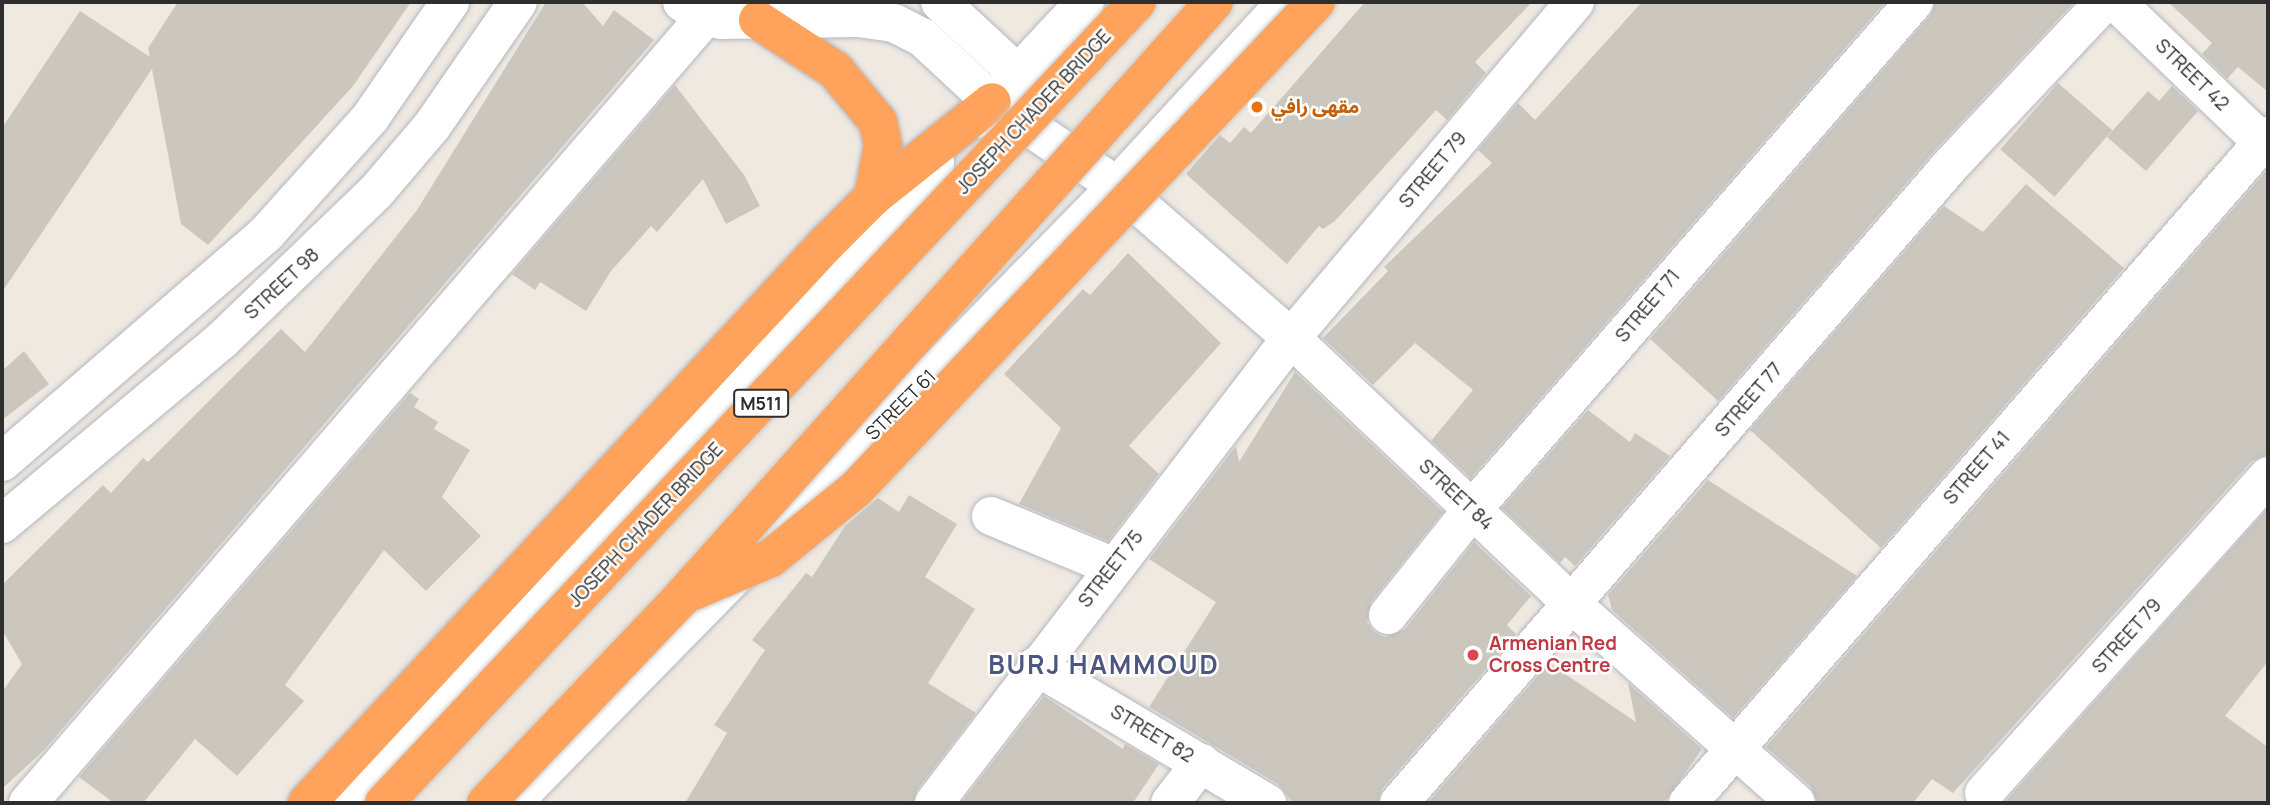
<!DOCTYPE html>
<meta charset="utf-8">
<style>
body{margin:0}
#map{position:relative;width:2270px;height:805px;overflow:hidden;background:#efe9e1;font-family:Manrope,"Noto Sans Arabic",sans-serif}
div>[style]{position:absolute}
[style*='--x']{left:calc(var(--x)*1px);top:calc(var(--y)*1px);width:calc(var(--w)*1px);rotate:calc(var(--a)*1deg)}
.building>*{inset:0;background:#cbc7bf;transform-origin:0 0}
.roads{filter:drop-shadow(0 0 2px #b4b7c1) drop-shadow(0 0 2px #b4b7c1)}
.minor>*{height:38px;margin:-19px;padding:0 19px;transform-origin:19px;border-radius:19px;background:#fff}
.highway>*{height:38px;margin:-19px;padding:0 19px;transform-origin:19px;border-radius:19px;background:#ffa35c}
.bridges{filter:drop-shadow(0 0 2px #c9c9c9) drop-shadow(0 0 2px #c9c9c9)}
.highway-bridge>*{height:38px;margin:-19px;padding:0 19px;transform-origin:19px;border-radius:19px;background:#ffa35c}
.dots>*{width:19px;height:19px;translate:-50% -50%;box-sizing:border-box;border:4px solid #fff;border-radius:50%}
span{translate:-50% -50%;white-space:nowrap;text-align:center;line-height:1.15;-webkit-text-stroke:5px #fff;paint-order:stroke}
.shield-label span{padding:2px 5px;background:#fff;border:2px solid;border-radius:5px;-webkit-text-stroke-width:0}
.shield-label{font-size:18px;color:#2e2e2e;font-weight:700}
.street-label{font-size:19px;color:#2e2e2e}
.food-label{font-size:19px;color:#c56008;font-weight:700}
.left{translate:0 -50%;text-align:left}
.health-label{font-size:19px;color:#be3a42;font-weight:700}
.district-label{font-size:26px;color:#4d5680;font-weight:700;letter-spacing:2px}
.frame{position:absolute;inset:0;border:4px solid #2e2e2e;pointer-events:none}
</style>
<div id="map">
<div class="building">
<div style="clip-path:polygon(178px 2px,411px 2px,353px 86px,208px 245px,181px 224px,152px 69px,2px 292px,2px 128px,80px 11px,150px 57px,148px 48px)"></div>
<div style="clip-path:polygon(546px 2px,582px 2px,603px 26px,614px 10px,654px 40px,44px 750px,2px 789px,2px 692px,22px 664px,2px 630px,2px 585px,103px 485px,111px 493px,143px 458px,148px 462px,281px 329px,305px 352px,417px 210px)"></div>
<div style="clip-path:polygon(1365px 2px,1532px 2px,1475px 62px,1486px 73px,1447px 120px,1436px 110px,1335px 221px,1323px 229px,1319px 226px,1287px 264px,1186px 174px,1220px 135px,1230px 143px,1244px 127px,1251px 133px)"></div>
<div style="clip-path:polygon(1642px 2px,1885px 2px,1471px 478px,1431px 441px,1473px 390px,1415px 343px,1373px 385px,1323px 338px,1388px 271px,1384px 267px,1492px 163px,1478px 150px,1518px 103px,1535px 120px)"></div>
<div style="clip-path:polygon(1935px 2px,2074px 2px,1934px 151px,1718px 401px,1650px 339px,1930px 16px)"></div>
<div style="clip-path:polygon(2168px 2px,2268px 2px,2268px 92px,2238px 67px,2227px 79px,2202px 54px,2212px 43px)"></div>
<div style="left:2058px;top:83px;width:72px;height:88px;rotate:41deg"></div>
<div style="clip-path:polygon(675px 85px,744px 175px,760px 206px,726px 224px,703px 179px,657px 232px,651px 226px,611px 271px,586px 311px,540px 282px,535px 290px,512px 274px)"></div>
<div style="clip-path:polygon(2172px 86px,2198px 111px,2146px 171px,2107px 137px,2148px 91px,2159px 101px)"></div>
<div style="clip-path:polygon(2268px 169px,2268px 455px,2252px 461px,1953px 793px,1932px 779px,1913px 803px,1817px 803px,1811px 787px,1766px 747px)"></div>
<div style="clip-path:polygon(2026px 184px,2124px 268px,1881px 548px,1750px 430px,1944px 206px,1983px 232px)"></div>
<div style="clip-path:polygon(1128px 253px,1221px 343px,1129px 446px,1159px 474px,1108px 541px,1019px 504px,1061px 428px,1004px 374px,1083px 289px,1090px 295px)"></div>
<div style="clip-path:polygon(24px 351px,49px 384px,2px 420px,2px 371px)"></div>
<div style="clip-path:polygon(1295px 372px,1443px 512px,1371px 602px,1367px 622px,1374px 632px,1385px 637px,1405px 629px,1474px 542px,1531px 596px,1507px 625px,1516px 634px,1382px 789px,1378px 803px,1293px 803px,1278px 784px,1149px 707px,1216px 602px,1149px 559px,1236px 446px,1239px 462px)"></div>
<div style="clip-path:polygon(410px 393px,419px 399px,414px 407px,438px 422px,434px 429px,470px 450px,442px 497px,481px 536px,426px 591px,384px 550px,285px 685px,304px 701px,237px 776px,195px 739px,143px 803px,114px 803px,79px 777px)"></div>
<div style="clip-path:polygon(1588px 410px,1630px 442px,1635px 433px,1670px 456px,1575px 566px,1565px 557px,1560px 563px,1502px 508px)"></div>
<div style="clip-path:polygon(1708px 480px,1857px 576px,1733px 718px,1612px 610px,1608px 595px)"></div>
<div style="clip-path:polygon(909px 495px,957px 524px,925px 577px,975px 609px,928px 683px,976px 713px,917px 790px,913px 803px,685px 803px,727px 733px,714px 725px,765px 650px,752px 640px,806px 573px,812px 577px,845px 526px,878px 498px,899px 512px)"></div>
<div style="clip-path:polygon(2268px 508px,2268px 661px,2225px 716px,2268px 747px,2268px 803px,2004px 803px)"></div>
<div style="clip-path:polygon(1549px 663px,1636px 722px,1628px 683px,1702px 749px,1664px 803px,1428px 803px)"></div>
<div style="clip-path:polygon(1044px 696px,1123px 749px,1125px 744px,1159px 764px,1133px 803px,961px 803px)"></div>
</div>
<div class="roads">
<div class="minor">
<div style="--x:682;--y:2;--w:27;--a:33"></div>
<div style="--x:705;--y:17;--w:17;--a:10"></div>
<div style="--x:722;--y:20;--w:136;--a:-0.8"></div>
<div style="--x:858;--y:18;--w:36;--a:8"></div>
<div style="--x:894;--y:23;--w:31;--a:27"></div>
<div style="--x:922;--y:37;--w:96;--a:42.9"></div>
<div style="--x:992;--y:102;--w:151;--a:33.9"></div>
<div style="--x:1117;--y:186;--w:231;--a:41.1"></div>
<div style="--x:1291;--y:338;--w:388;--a:43.4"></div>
<div style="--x:1573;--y:605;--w:298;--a:41.6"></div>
<div style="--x:940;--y:2;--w:106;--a:42.7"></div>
<div style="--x:2116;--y:2;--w:211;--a:43.8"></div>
<div style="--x:976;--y:119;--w:160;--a:-47"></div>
<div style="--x:2;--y:462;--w:349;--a:-40.8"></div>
<div style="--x:266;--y:234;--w:156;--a:-48.1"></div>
<div style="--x:370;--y:118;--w:141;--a:-55.4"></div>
<div style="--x:991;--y:516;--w:131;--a:22.5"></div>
<div style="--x:2;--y:524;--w:287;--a:-39.9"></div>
<div style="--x:222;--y:340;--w:212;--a:-43.9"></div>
<div style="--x:375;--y:193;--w:88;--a:-49.6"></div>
<div style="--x:432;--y:126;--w:151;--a:-55.3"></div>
<div style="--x:1388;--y:615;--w:133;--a:-51.4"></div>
<div style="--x:1471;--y:511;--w:675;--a:-48.97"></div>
<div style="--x:1036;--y:666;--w:269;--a:30.7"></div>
<div style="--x:1984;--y:793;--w:426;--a:-48.1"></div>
<div style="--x:521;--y:794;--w:851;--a:-45.57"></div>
<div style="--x:1117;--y:186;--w:250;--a:-47.4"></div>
<div style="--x:28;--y:803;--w:1037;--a:-49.26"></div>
<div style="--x:337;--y:803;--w:876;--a:-46.94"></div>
<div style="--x:934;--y:803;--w:586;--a:-52.49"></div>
<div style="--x:1291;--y:338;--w:440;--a:-49.8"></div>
<div style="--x:1170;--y:803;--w:51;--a:-52.2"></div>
<div style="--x:1399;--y:803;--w:842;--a:-49.14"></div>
<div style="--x:1950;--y:166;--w:225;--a:-46.8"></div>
<div style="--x:1688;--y:803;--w:884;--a:-48.99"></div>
</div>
<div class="highway">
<div style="--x:758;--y:20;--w:92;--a:33"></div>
<div style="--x:835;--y:70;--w:67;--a:50.4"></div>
<div style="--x:878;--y:122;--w:24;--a:78"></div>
<div style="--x:883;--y:145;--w:53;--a:100.9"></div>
<div style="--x:307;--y:803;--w:763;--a:-47.13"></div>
<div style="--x:826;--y:244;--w:66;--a:-45"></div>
<div style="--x:873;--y:197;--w:152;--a:-38.6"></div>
</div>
</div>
<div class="bridges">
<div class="highway-bridge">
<div style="--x:691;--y:592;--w:87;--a:-23"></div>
<div style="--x:771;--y:558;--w:109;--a:-39.1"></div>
<div style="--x:856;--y:489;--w:670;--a:-46.63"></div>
<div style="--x:384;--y:803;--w:1099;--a:-46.77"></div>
<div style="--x:486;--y:803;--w:286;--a:-46.4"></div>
<div style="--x:683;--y:596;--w:797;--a:-48.21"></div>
</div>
</div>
<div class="dots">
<div style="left:1257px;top:107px;background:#e8710a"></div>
<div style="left:1473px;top:655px;background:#e0444e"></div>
</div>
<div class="shield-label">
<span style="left:761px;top:403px">M511</span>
</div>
<div class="street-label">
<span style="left:2192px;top:75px;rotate:44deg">STREET 42</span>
<span style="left:1034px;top:112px;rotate:-47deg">JOSEPH CHADER BRIDGE</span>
<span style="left:1433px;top:170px;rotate:-50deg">STREET 79</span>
<span style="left:282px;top:284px;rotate:-43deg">STREET 98</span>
<span style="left:1648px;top:306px;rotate:-50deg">STREET 71</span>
<span style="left:1749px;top:400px;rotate:-49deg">STREET 77</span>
<span style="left:901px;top:405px;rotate:-45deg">STREET 61</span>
<span style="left:1977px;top:468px;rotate:-49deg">STREET 41</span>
<span style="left:1456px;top:495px;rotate:43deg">STREET 84</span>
<span style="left:646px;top:525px;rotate:-47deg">JOSEPH CHADER BRIDGE</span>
<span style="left:1111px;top:569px;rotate:-52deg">STREET 75</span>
<span style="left:2127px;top:636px;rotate:-48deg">STREET 79</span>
<span style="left:1152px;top:734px;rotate:31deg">STREET 82</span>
</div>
<div class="food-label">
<span class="left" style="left:1271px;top:107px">مقهى رافي</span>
</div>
<div class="health-label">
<span class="left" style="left:1489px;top:655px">Armenian Red<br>Cross Centre</span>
</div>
<div class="district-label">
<span style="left:1104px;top:665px">BURJ HAMMOUD</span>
</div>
<div class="frame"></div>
</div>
